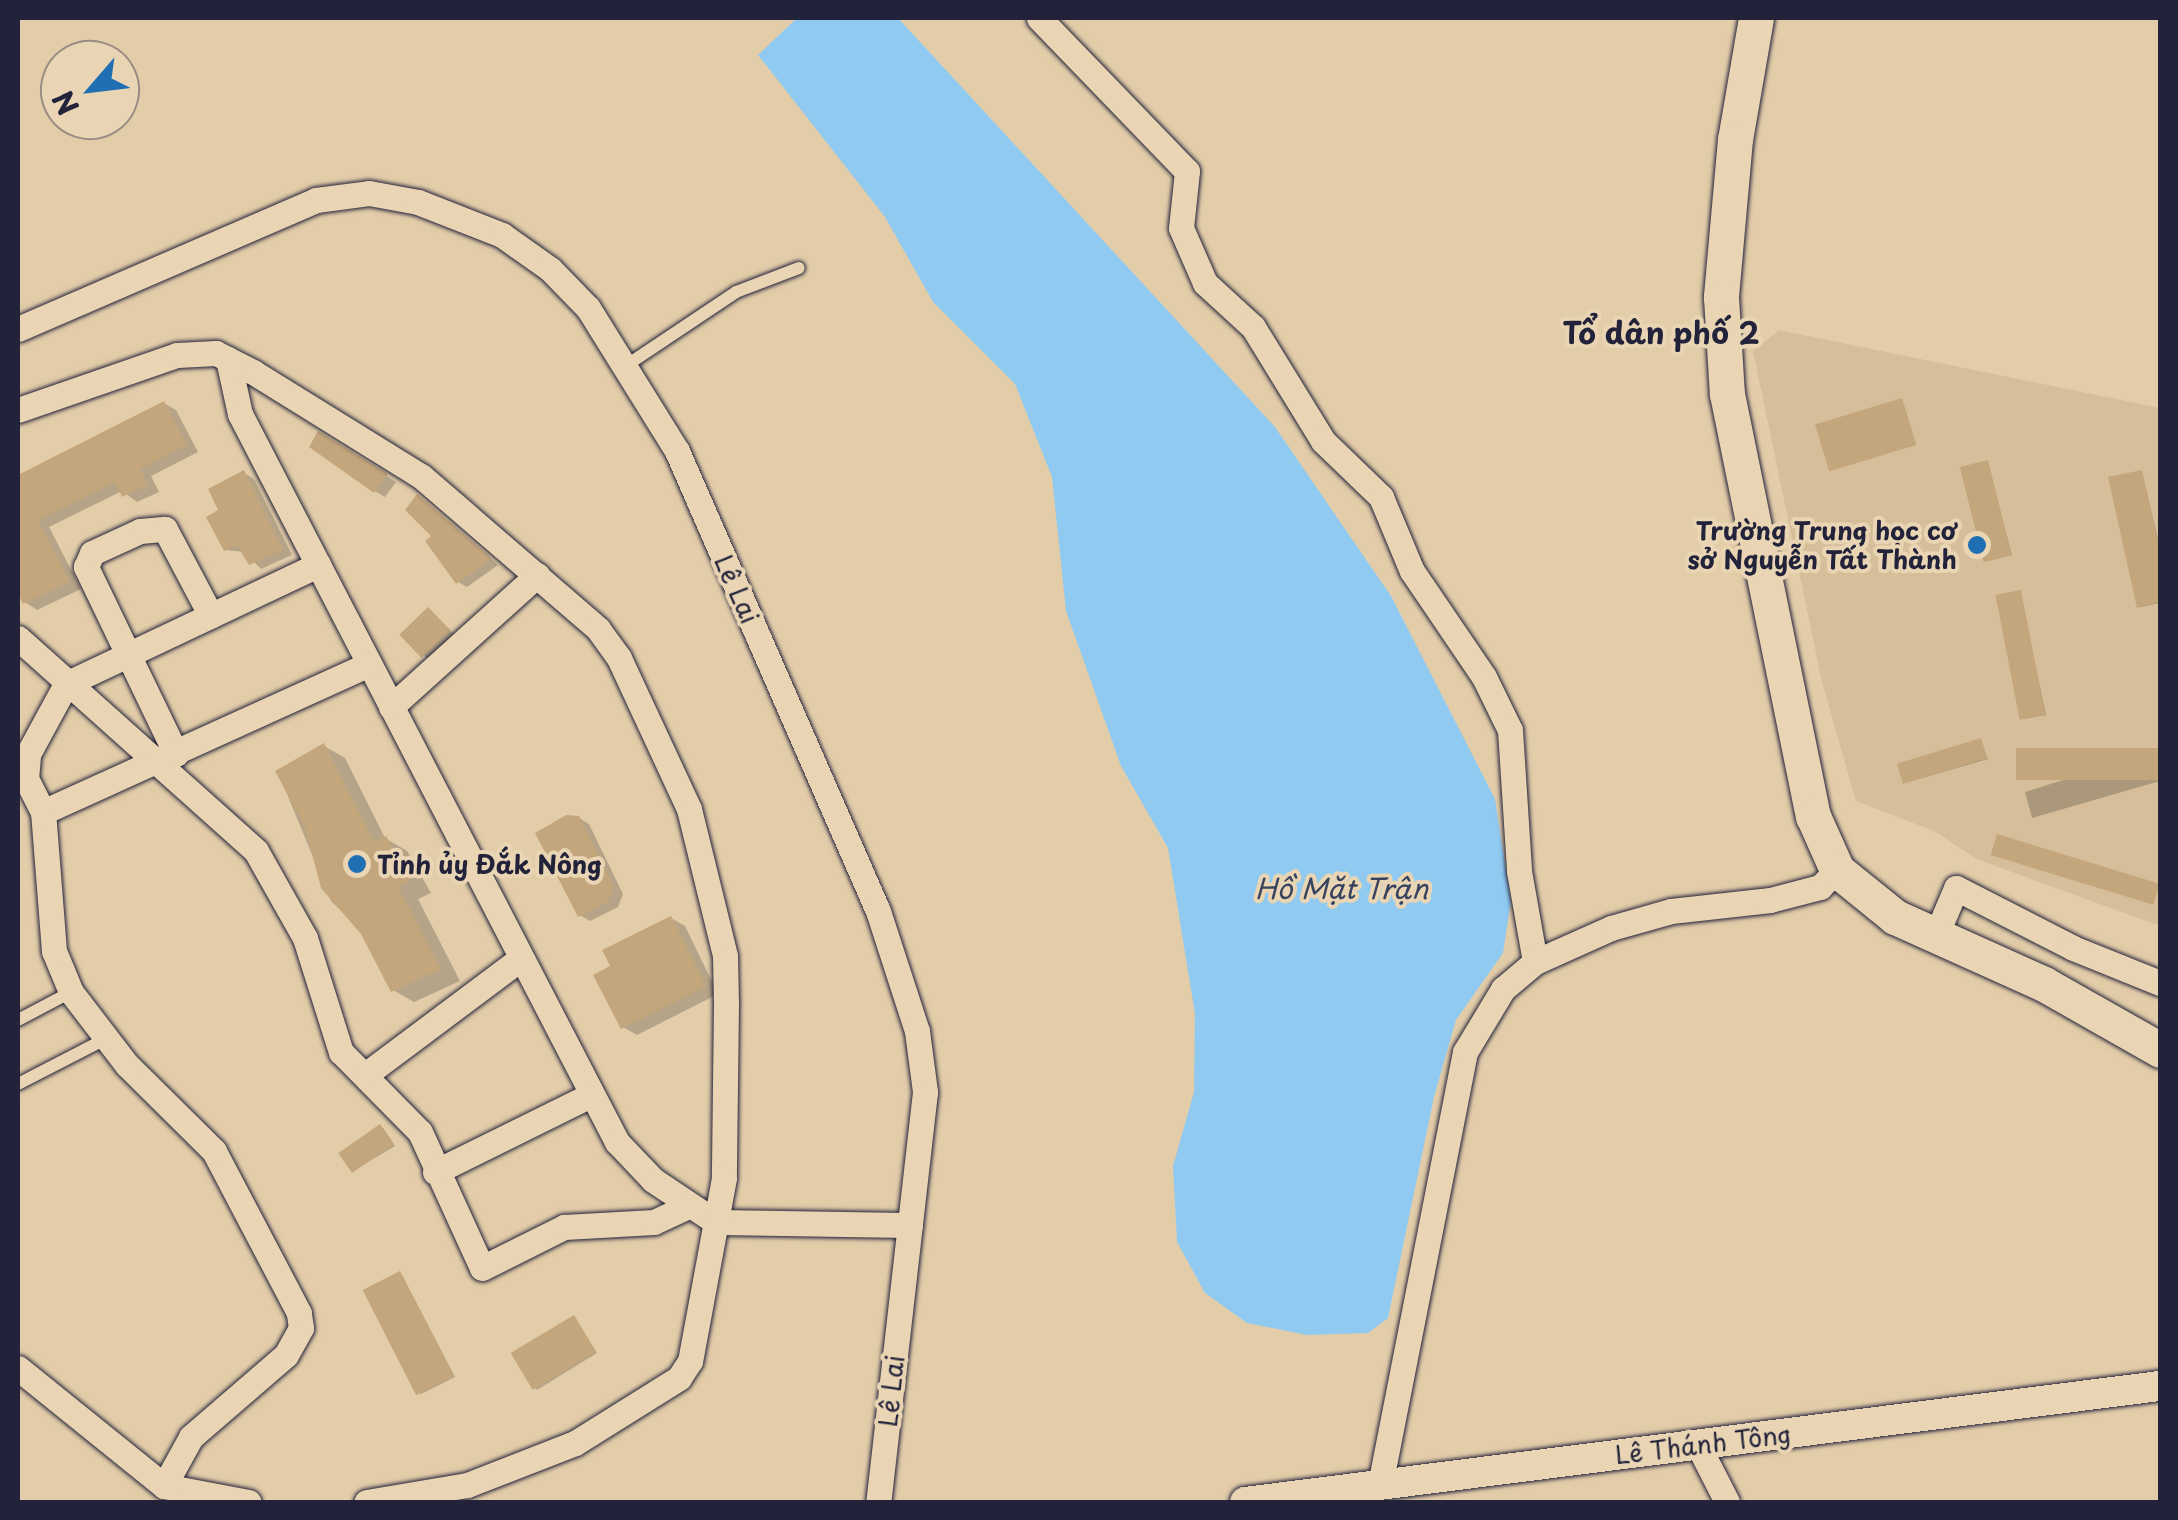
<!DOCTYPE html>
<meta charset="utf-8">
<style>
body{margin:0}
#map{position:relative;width:2178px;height:1520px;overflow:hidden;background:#e3cda9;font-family:"Playpen Sans",sans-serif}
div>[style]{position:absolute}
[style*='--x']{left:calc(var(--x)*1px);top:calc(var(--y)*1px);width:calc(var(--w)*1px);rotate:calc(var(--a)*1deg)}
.built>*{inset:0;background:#d6be9a}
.water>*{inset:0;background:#91caf0}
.shadow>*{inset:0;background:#0003;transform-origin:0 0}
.building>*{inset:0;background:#c4a67c;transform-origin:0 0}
.roads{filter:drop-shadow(0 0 2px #22223b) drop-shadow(0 0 2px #22223b)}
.service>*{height:12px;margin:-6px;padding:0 6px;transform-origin:6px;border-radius:6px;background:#e9d5b3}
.minor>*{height:25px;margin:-12.5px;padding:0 12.5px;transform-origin:12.5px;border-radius:12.5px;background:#e9d5b3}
.tertiary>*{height:30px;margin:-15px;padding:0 15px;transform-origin:15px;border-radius:15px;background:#e9d5b3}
.secondary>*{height:35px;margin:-17.5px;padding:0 17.5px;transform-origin:17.5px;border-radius:17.5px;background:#e9d5b3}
.dots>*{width:28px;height:28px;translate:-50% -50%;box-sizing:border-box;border:5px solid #e9d5b3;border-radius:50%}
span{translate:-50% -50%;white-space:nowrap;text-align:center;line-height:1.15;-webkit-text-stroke:8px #e9d5b3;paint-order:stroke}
.poi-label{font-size:25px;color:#22223b;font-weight:700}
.right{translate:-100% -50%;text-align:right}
.left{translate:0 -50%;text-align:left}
.street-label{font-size:25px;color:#22223b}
.water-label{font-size:28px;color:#38445f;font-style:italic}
.quarter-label{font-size:30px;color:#22223b;font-weight:700}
.frame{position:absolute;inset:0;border:20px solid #22223b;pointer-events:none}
.north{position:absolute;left:40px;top:40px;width:100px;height:100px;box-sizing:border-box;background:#e9d5b3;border:2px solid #998d83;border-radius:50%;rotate:242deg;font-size:28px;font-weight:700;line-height:40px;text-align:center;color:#22223b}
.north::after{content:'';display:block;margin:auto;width:35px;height:45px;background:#1f6fb2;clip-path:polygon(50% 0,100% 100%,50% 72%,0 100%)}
</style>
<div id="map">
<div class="built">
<div style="clip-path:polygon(1779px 330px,2160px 408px,2160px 926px,1976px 859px,1934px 831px,1856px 801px,1822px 682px,1753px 351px)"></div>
</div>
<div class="water">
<div style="clip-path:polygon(797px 18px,898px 18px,1275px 427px,1391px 596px,1495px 799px,1511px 901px,1503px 953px,1456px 1020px,1434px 1097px,1388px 1318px,1368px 1333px,1307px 1335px,1247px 1323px,1205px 1293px,1177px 1242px,1173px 1166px,1194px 1092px,1195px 1014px,1168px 848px,1121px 766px,1066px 611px,1052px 477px,1015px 384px,933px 302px,885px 217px,758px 55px)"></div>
</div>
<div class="shadow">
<div style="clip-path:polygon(1901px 400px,1916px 445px,1831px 468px)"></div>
<div style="clip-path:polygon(164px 403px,176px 410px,198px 452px,151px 476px,159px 492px,137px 502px,122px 491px,49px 527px,81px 589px,37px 610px,25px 602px,18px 588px,18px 476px)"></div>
<div style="clip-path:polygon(319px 435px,396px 482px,385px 497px,375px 491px)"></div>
<div style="clip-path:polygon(1987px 462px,2012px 555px,1988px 561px,1986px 560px)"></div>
<div style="clip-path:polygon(2142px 472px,2160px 548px,2160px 603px,2141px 607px)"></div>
<div style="clip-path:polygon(244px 473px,254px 479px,292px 555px,261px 569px,244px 552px,226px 550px,222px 511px)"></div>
<div style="clip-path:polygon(427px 503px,498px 565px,467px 587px,458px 582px)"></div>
<div style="clip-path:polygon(2020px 593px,2046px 715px,2024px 719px,2022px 718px)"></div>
<div style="left:428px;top:610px;width:35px;height:36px;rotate:43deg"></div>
<div style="clip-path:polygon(1981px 741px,1988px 759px,1905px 783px)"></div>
<div style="clip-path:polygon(324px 746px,345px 758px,385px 838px,407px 851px,431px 893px,418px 899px,460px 981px,414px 1002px,393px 990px,363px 932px,331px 901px,278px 772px)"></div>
<div style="clip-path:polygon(2160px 750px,2160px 781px,2032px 818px,2025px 792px)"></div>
<div style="clip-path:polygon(579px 818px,589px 824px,623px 894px,618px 907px,590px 921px,580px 915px)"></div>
<div style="clip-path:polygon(671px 918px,685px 926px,718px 994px,637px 1035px,623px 1027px,613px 967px)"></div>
<div style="clip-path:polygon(383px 1128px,395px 1146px,353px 1171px)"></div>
<div style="clip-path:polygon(402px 1275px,455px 1377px,421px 1394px,419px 1393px)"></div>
<div style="clip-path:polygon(576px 1320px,597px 1353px,537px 1390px,535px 1388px)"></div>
</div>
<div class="building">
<div style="left:1902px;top:398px;width:49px;height:91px;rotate:73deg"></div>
<div style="clip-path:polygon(164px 401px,187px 445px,140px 469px,148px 485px,122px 497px,115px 482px,38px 520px,70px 582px,23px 604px,18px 594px,18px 475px)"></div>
<div style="clip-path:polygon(318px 431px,388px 474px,374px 493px,309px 447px)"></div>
<div style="left:1988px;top:460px;width:98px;height:29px;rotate:76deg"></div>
<div style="clip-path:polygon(244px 470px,283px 550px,249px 565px,237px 545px,224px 551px,206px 517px,218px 510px,208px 489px)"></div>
<div style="clip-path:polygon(2142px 470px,2160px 552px,2160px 602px,2137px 608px,2108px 477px)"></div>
<div style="clip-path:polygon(417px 494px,489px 556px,491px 559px,456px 584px,425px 541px,431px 536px,405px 510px)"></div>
<div style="left:2021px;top:590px;width:127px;height:26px;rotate:79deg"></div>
<div style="left:428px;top:607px;width:32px;height:40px;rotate:46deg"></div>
<div style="left:1981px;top:738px;width:21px;height:88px;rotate:73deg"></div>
<div style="clip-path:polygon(324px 743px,374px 842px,386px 836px,411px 881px,398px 887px,441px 969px,391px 992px,361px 934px,321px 888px,305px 827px,275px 771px)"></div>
<div style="left:2160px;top:748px;width:32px;height:144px;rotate:90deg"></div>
<div style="clip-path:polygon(566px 815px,579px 816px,614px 887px,608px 902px,578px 917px,535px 833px)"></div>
<div style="left:1997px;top:834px;width:170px;height:22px;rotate:17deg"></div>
<div style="clip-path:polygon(671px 916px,706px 986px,621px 1029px,593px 975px,610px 966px,602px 950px)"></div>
<div style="left:380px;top:1124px;width:24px;height:51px;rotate:55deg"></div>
<div style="left:400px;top:1271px;width:118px;height:42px;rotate:63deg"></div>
<div style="left:574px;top:1315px;width:43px;height:74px;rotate:59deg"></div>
</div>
<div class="roads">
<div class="service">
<div style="--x:624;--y:367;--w:135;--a:-33.8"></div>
<div style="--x:736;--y:292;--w:67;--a:-20.9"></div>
<div style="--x:18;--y:1020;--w:60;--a:-27.8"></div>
<div style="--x:18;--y:1084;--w:98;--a:-27.3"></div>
</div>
<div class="minor">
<div style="--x:1039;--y:18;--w:213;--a:46"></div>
<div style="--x:1187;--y:171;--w:57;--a:96"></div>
<div style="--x:1181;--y:228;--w:60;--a:66.4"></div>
<div style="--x:1205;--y:283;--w:65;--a:42.5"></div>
<div style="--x:1253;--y:327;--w:134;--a:58.4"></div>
<div style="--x:1323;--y:441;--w:81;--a:44"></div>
<div style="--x:1381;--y:497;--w:80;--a:67.3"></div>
<div style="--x:1412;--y:571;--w:128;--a:55.8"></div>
<div style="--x:1484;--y:677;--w:59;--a:63.9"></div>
<div style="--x:1510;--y:730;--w:141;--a:86.3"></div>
<div style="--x:1519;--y:871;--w:92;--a:80"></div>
<div style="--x:18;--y:329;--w:325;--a:-23.4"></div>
<div style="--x:316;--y:200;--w:53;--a:-7.5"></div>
<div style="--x:369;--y:193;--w:50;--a:10.4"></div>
<div style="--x:418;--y:202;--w:90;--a:21.4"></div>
<div style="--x:502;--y:235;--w:59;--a:35.3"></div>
<div style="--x:550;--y:269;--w:54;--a:45.7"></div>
<div style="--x:588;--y:308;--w:168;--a:58.1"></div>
<div style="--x:677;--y:451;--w:502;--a:66.4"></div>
<div style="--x:878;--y:911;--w:126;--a:72"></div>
<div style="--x:917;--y:1031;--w:62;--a:82.5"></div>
<div style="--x:925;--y:1092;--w:413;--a:96.5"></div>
<div style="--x:228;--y:359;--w:56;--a:77.7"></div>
<div style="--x:240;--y:414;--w:820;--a:62.62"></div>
<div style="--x:617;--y:1142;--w:52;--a:46.5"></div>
<div style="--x:653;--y:1180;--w:76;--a:33.7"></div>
<div style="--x:716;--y:1222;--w:194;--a:0.9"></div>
<div style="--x:18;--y:410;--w:168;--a:-19.1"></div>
<div style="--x:177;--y:355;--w:39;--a:-3"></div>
<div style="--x:216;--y:353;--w:42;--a:27.2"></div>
<div style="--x:253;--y:372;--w:198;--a:31.8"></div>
<div style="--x:421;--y:476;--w:234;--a:40.8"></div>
<div style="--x:598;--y:629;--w:36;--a:54"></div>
<div style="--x:619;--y:658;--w:166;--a:65.1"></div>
<div style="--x:689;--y:809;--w:151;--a:76.2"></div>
<div style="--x:725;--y:956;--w:47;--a:88.8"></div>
<div style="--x:726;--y:1003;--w:175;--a:90.7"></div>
<div style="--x:724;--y:1178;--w:186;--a:100.5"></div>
<div style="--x:690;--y:1361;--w:20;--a:123"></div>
<div style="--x:679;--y:1378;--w:123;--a:148"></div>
<div style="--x:575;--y:1443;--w:116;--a:158.7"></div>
<div style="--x:467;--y:1485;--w:102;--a:170.4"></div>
<div style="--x:18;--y:638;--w:319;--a:41.8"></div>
<div style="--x:256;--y:851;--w:100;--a:60.6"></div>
<div style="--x:305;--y:938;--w:120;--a:72.5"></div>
<div style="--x:341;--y:1052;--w:112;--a:45.4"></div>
<div style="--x:420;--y:1132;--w:149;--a:65.5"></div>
<div style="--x:482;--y:1268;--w:92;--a:-26.6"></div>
<div style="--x:564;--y:1227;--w:90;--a:-3.2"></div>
<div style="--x:654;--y:1222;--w:38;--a:-25"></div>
<div style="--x:391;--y:707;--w:197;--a:-42.1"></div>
<div style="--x:176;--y:754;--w:208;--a:-115.7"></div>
<div style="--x:86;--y:567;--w:15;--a:-67"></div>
<div style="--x:92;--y:553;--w:53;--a:-24.6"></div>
<div style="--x:140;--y:531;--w:25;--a:-5"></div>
<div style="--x:165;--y:529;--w:98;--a:62.1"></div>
<div style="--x:43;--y:812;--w:358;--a:-24.4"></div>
<div style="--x:1936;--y:935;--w:51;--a:-66.9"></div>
<div style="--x:1956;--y:888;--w:131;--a:27.1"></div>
<div style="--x:2073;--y:948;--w:94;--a:21.9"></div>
<div style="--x:365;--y:1075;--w:194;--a:-36.8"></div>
<div style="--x:435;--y:1172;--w:174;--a:-26.3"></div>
<div style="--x:18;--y:1368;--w:188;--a:38.9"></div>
<div style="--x:164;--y:1486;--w:86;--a:10.7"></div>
<div style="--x:1698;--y:1445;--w:64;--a:63"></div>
<div style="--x:1380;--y:1485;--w:441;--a:-78.9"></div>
<div style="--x:1465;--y:1052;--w:74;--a:-58.9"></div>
<div style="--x:1503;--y:989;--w:42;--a:-40.2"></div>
<div style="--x:1535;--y:962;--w:83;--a:-24.1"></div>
<div style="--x:1611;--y:928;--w:62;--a:-15.8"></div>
<div style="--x:1671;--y:911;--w:100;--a:-6.3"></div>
<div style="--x:1770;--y:900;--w:52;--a:-14.6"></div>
<div style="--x:1820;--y:887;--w:24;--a:-45"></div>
<div style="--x:164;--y:1486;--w:56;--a:-61.1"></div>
<div style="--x:191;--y:1437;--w:125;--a:-40.8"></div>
<div style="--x:286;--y:1355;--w:31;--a:-61"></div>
<div style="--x:301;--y:1328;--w:15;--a:-98"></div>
<div style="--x:299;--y:1313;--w:183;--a:-117.7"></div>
<div style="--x:214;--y:1151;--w:122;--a:-135.3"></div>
<div style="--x:127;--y:1065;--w:92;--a:-127.5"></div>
<div style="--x:71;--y:992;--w:44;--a:-112.5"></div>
<div style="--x:54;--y:951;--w:139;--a:-94.5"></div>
<div style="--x:43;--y:812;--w:37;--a:-117"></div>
<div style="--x:26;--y:779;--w:25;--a:-85"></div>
<div style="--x:28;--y:754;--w:80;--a:-61.5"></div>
<div style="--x:66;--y:684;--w:279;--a:-25.3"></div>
</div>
<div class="tertiary">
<div style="--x:1245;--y:1502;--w:922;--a:-7.23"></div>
</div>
<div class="secondary">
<div style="--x:1756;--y:18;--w:123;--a:99.8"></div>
<div style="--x:1735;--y:139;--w:159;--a:95.1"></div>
<div style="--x:1721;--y:297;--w:97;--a:86.5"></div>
<div style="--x:1727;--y:394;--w:431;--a:78.5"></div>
<div style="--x:1813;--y:816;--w:59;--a:66"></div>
<div style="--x:1837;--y:870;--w:75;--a:39"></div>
<div style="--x:1895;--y:917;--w:163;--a:24.2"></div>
<div style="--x:2044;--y:984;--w:133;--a:29.6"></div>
</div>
</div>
<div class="dots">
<div style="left:1977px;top:545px;background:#1f6fb2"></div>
<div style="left:357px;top:864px;background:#1f6fb2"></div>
</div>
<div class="poi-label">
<span class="right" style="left:1957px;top:545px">Trường Trung học cơ<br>sở Nguyễn Tất Thành</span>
<span class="left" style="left:377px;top:864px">Tỉnh ủy Đắk Nông</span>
</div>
<div class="street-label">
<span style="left:737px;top:589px;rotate:66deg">Lê Lai</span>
<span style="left:891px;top:1391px;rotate:-84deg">Lê Lai</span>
<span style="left:1703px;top:1444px;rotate:-7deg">Lê Thánh Tông</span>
</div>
<div class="water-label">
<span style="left:1342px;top:888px">Hồ Mặt Trận</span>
</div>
<div class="quarter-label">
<span style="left:1661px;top:332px">Tổ dân phố 2</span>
</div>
<div class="frame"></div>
<div class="north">N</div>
</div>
